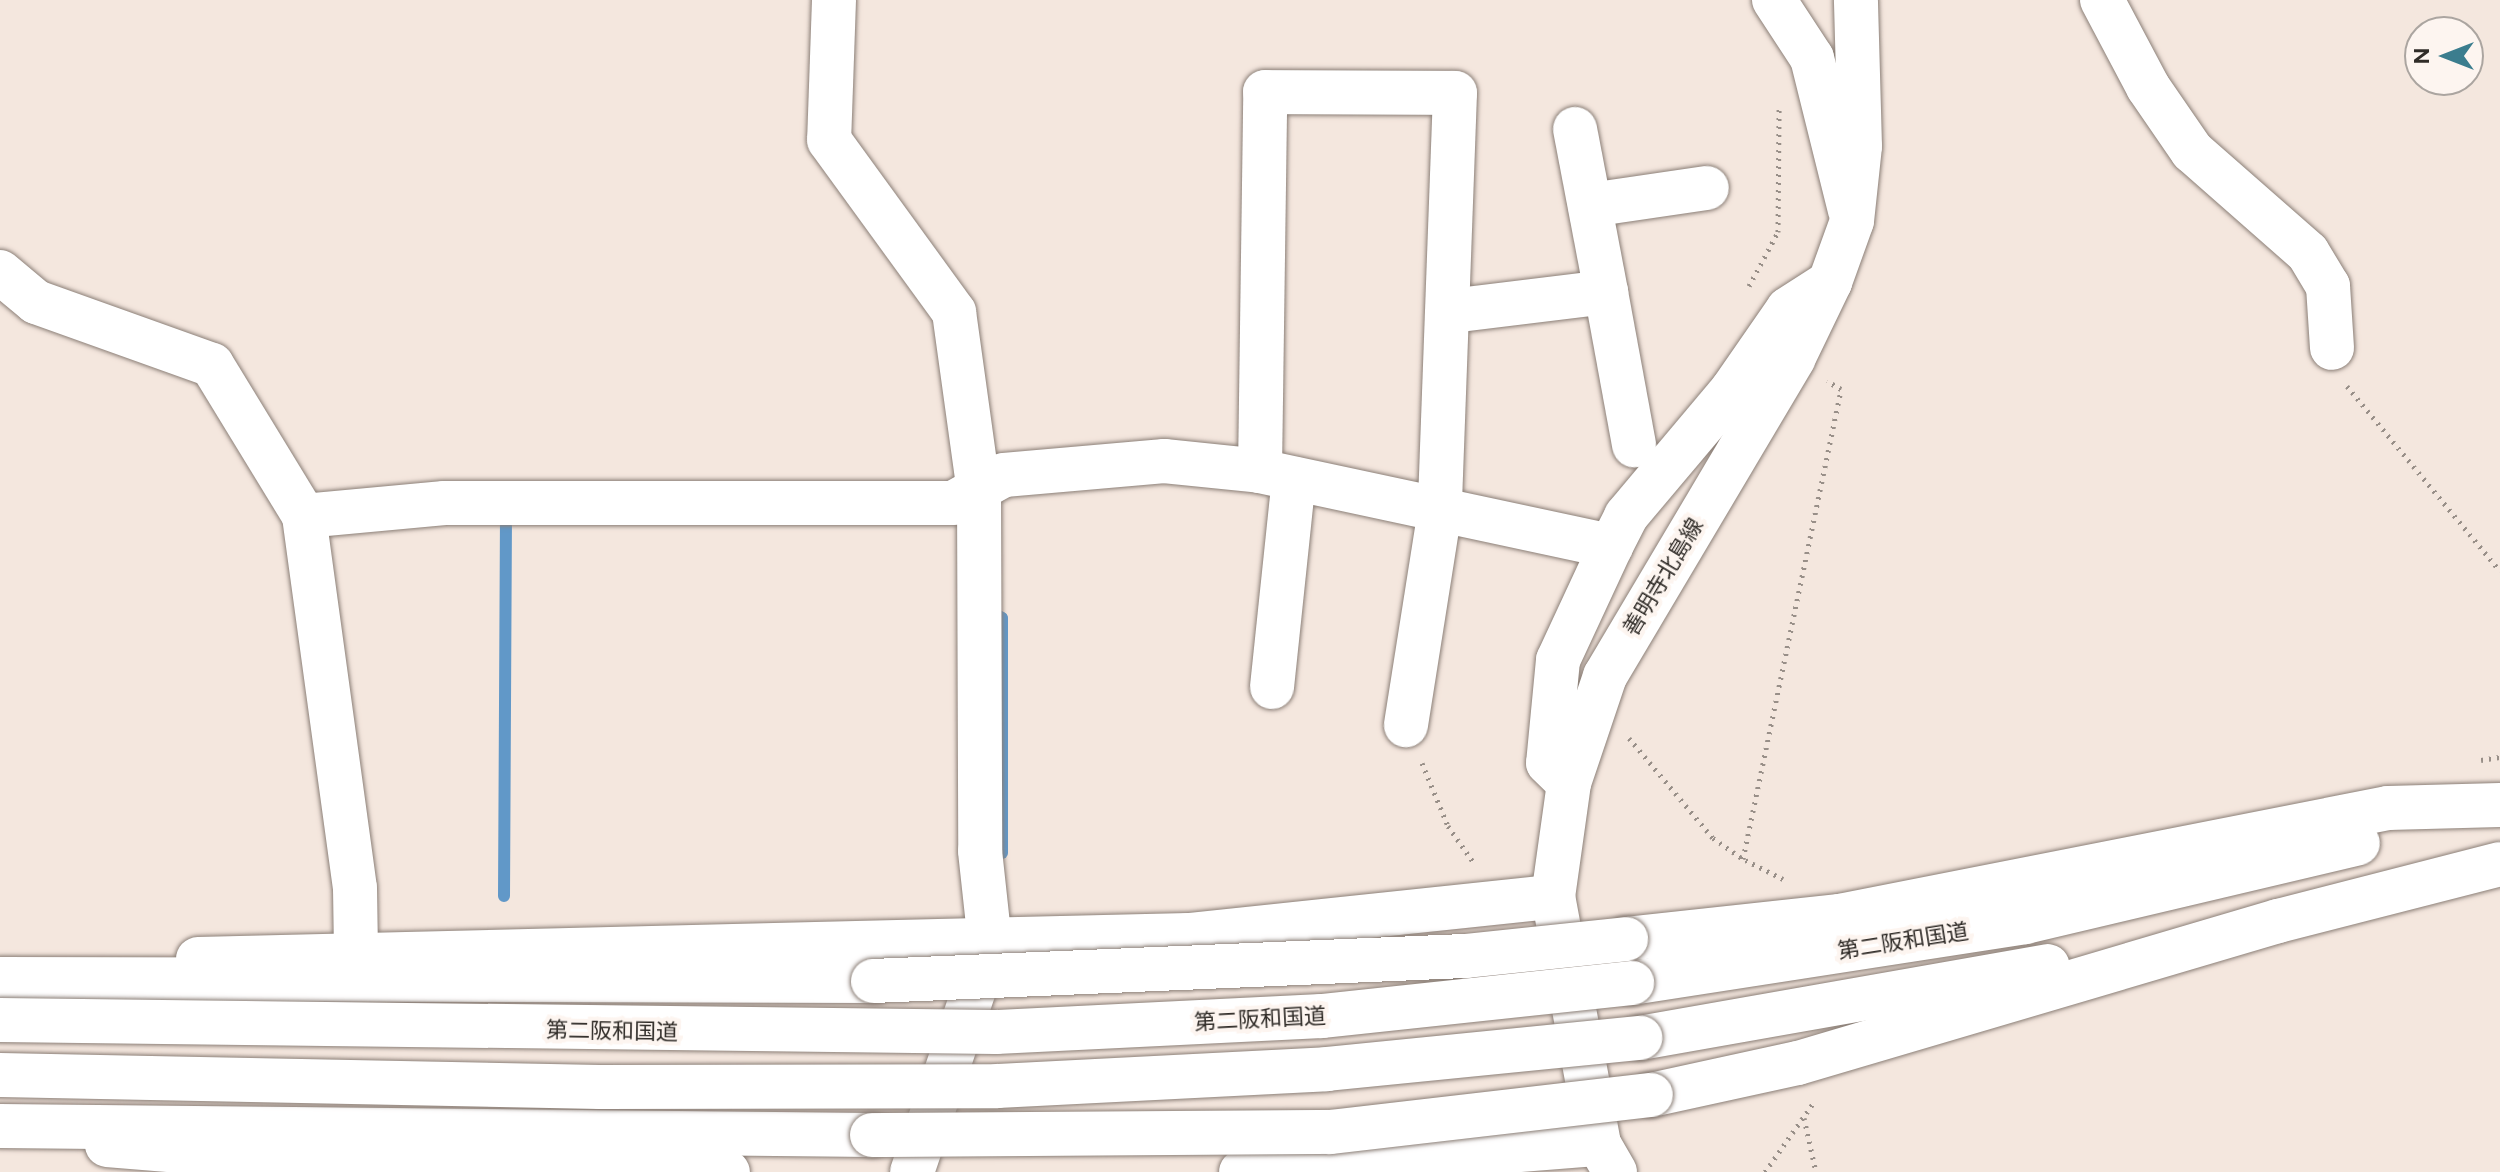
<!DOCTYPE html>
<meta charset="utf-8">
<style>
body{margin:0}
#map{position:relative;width:2500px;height:1172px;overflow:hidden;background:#f4e7de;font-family:Figtree,"Noto Sans JP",sans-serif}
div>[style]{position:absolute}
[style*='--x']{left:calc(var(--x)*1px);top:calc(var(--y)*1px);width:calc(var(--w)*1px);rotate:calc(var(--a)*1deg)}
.stream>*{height:12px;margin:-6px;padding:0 6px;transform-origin:6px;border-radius:6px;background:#6198c8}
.path>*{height:5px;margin-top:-2.5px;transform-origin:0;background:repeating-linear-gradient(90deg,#988f88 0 2px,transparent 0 8px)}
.roads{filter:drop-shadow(0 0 2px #8b7f77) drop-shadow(0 0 2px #8b7f77)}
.minor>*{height:44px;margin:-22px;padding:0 22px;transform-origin:22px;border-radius:22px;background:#fff}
.secondary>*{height:44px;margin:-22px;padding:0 22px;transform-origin:22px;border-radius:22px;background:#fff}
.trunk>*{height:44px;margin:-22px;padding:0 22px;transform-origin:22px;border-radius:22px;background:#fff}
.bridges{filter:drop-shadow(0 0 2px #8b7f77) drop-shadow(0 0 2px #8b7f77)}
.trunk-bridge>*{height:44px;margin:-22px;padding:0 22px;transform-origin:22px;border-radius:22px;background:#fff}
span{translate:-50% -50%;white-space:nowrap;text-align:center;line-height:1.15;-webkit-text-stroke:8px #fdf5f0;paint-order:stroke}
.street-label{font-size:22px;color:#302c28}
.north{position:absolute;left:2404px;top:16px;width:80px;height:80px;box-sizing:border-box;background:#fdf5f0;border:2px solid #aba5a0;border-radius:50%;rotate:270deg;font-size:22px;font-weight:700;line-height:32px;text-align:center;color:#302c28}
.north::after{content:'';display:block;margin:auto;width:28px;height:36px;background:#3b7d8e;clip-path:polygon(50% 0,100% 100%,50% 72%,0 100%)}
</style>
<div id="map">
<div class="stream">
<div style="--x:994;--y:613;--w:9;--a:32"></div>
<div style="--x:1002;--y:618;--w:235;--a:90"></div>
<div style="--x:504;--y:896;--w:370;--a:-89.7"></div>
</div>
<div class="path">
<div style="--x:1749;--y:286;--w:61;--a:-61.8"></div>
<div style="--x:1778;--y:232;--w:125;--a:-89.5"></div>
<div style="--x:2347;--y:386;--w:240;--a:50.4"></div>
<div style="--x:1629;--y:738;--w:131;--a:50"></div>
<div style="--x:1713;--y:838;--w:37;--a:35"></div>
<div style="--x:2481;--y:760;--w:19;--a:-9"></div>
<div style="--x:1422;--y:763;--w:68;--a:67.6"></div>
<div style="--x:1448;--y:826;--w:45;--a:54.9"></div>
<div style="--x:1783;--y:879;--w:45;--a:-153.4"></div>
<div style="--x:1743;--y:859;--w:480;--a:-78.2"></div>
<div style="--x:1841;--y:389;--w:16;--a:-150"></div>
<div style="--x:1804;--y:1118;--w:55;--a:77.5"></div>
<div style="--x:1765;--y:1172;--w:85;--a:-55"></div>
</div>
<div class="roads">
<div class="minor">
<div style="--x:834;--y:0;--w:140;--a:92"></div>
<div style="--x:829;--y:140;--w:213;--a:54"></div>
<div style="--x:954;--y:312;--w:183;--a:82.1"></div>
<div style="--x:979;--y:493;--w:358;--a:89.8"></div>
<div style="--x:980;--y:851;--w:93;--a:83.8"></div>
<div style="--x:990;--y:943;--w:242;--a:108.8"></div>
<div style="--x:1774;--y:0;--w:69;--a:56.8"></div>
<div style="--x:1812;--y:58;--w:157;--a:76"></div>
<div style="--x:2102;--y:0;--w:98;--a:62.1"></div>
<div style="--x:2148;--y:87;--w:78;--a:55.5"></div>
<div style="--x:2192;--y:151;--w:154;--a:41.3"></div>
<div style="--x:2308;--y:253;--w:39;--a:59"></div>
<div style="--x:2328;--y:286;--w:62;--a:86.3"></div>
<div style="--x:1575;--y:129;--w:166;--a:79.2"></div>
<div style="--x:1590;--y:205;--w:118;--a:-8.3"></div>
<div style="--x:0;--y:272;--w:47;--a:39.8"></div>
<div style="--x:36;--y:302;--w:187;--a:19.7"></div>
<div style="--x:212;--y:365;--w:177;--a:58.6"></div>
<div style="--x:304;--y:516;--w:375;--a:82.2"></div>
<div style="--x:355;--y:888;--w:66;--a:89.1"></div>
<div style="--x:1451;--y:311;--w:156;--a:-7"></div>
<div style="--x:1606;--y:292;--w:156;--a:79.6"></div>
<div style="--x:1260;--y:471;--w:379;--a:-89.2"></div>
<div style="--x:1265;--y:92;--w:190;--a:0.3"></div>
<div style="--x:1455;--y:93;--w:417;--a:92.1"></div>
<div style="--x:1440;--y:510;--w:218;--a:99"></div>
<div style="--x:304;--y:516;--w:141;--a:-5.3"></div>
<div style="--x:444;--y:503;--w:509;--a:0"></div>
<div style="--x:953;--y:503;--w:58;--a:-28.8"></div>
<div style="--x:1004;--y:475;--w:161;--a:-5"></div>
<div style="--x:1164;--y:461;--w:97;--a:5.9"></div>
<div style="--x:1260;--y:471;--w:359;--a:12.1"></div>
<div style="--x:1611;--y:546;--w:126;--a:114.9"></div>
<div style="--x:1558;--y:660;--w:103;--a:95.5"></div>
<div style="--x:1548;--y:763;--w:29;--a:44"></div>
<div style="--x:1611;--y:546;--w:34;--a:-63"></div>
<div style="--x:1626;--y:516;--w:165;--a:-49.9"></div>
<div style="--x:1732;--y:390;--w:98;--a:-55.3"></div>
<div style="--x:1788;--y:309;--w:50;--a:-32.7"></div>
<div style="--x:1272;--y:687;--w:209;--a:-84"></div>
<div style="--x:198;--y:959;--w:991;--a:-1.39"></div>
<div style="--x:1189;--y:935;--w:366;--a:-6"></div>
<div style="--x:107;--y:1145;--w:246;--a:4.7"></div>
<div style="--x:352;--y:1165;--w:376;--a:1.1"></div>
<div style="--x:1241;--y:1172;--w:359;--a:-4.5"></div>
</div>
<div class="secondary">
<div style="--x:1615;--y:1172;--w:32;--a:-120"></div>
<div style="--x:1599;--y:1144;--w:251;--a:-100.5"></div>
<div style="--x:1553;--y:897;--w:115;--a:-82"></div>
<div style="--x:1569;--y:783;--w:113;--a:-71.4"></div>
<div style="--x:1605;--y:676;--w:369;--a:-59.3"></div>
<div style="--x:1793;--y:359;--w:85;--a:-64.3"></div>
<div style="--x:1830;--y:282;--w:65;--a:-70.2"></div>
<div style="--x:1852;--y:221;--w:75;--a:-83.9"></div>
<div style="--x:1860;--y:146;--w:146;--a:-91.6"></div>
</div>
<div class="trunk">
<div style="--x:1626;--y:939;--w:214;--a:-6.2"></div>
<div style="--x:1839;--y:916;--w:560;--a:-11.13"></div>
<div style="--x:2388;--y:808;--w:112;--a:-1.5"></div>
<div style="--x:0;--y:979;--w:873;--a:0.13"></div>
<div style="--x:1632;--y:983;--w:398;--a:-8.8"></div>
<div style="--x:2025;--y:922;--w:342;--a:-13.3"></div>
<div style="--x:1640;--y:1038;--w:414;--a:-10"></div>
<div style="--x:1651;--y:1095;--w:150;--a:-12.3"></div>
<div style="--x:1798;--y:1063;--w:501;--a:-16.48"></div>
<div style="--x:2278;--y:921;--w:229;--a:-14.4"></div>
<div style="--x:0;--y:1126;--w:872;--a:0.59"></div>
</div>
</div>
<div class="bridges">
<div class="trunk-bridge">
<div style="--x:873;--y:981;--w:593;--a:-2.42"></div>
<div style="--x:1465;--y:956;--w:162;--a:-6"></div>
<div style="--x:0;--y:1020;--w:996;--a:0.69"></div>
<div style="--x:996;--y:1032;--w:326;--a:-2.8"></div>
<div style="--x:1322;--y:1016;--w:312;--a:-6.1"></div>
<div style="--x:0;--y:1075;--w:600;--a:1.15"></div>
<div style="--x:600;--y:1087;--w:397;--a:-0.1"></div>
<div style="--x:997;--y:1086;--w:330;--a:-2.9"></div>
<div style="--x:1327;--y:1069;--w:315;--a:-5.7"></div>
<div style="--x:872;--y:1135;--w:458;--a:-0.4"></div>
<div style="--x:1330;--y:1132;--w:323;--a:-6.6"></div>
</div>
</div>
<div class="street-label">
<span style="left:1663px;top:577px;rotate:-59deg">善明寺北島線</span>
<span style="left:1903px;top:941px;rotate:-9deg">第二阪和国道</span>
<span style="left:1260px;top:1019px;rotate:-3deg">第二阪和国道</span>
<span style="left:612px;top:1031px;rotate:1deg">第二阪和国道</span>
</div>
<div class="north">N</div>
</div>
